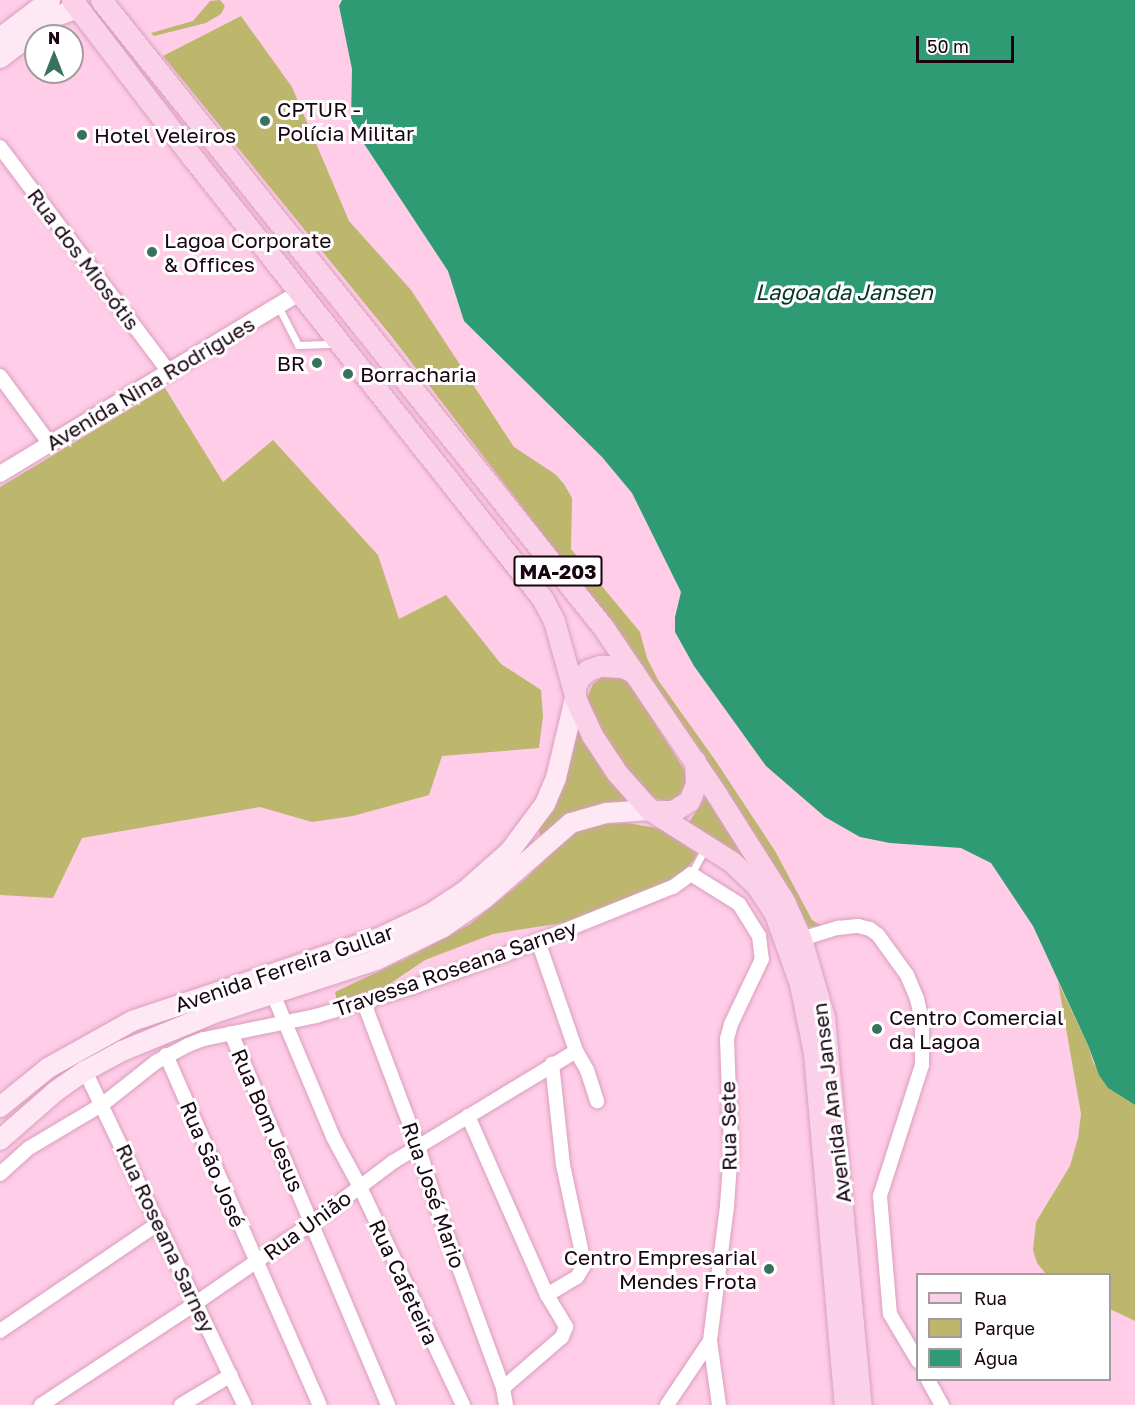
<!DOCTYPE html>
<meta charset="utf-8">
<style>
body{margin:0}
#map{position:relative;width:1135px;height:1405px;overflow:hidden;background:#ffcde8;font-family:"Golos Text",sans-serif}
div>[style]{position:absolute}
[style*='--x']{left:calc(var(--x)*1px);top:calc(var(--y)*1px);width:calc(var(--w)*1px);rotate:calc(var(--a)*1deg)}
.green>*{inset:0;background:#bcb76d}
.water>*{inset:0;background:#2f9b75}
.roads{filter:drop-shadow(0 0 2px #da9ebf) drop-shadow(0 0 2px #da9ebf)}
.service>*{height:7px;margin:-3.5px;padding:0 3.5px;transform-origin:3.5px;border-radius:3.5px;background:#fff}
.minor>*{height:14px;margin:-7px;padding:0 7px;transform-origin:7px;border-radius:7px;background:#fff}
.tertiary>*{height:16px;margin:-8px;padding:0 8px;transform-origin:8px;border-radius:8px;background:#fff}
.secondary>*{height:20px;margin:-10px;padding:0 10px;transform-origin:10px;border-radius:10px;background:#fde8f4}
.primary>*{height:21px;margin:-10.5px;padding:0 10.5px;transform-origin:10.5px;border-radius:10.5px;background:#fbd1e9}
.dots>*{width:16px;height:16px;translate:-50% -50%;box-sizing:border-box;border:3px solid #fff;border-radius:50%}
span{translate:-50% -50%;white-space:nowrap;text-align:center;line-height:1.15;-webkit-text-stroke:6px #fff;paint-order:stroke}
.shield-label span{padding:2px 4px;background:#fff;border:2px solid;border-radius:4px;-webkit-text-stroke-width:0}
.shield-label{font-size:20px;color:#180511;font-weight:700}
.poi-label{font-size:21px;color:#180511}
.left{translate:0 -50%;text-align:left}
.right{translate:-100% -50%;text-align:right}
.street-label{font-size:21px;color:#180511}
.water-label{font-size:22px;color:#063625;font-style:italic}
.legend{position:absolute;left:916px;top:1273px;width:195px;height:108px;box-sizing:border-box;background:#fff;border:2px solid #a39ba0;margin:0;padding:8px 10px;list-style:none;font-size:18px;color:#180511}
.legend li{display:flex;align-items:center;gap:12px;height:30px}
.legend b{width:30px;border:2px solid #a39ba0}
.north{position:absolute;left:24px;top:24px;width:60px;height:60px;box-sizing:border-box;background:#fff;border:2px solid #a39ba0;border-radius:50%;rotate:0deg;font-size:16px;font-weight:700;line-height:24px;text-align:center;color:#180511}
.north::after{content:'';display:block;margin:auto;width:21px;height:27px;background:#39725b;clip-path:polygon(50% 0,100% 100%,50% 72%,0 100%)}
.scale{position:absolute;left:916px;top:36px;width:98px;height:27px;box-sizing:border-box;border:3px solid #180511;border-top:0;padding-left:8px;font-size:18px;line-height:21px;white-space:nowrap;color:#180511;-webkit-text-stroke:4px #fff;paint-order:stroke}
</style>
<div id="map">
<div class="green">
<div style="clip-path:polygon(220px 0,225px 6px,221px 14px,206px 23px,154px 36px,151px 33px,193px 21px,210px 1px)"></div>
<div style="clip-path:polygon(241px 16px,292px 87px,349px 221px,411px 290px,514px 447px,555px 474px,564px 484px,572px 498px,571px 549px,640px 632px,647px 658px,658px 680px,715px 760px,775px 851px,812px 920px,822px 926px,807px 927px,617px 631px,392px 337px,163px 56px)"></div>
<div style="clip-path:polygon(165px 388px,223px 482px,273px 440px,378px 555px,399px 619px,446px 595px,501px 664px,541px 690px,543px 716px,539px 748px,442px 756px,429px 795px,353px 816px,312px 822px,260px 807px,82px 838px,53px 898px,0 895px,0 487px)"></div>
<div style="clip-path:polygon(604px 675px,617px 675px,630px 684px,687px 774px,687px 788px,681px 798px,668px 802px,653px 798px,625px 768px,603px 737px,586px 700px,593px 684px)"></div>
<div style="clip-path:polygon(575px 724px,635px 804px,556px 824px,540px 836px,538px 825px)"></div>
<div style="clip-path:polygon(708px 792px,749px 852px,747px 864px,688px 824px)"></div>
<div style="clip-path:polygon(627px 823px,657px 828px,699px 848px,694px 860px,677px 879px,575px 921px,493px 934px,425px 960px,385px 987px,337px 1001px,335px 992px,409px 957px,470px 924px,524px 880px,574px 832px,598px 824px)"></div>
<div style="clip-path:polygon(1058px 982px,1088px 1045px,1093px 1062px,1108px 1088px,1135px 1105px,1135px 1321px,1110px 1309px,1110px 1274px,1046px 1274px,1037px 1263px,1033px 1250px,1036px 1222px,1070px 1166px,1078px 1138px,1081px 1114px)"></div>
</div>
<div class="water">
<div style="clip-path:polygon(342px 0,1135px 0,1135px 1105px,1108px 1088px,1099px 1075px,1088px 1045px,1033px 926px,991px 863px,961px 848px,890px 843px,860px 837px,825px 817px,766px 766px,694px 666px,675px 632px,675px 617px,681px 592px,632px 493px,602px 457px,464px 321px,448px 271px,351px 124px,352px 69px,339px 6px)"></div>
</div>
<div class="roads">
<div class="service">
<div style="--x:278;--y:306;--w:44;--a:62.9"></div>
<div style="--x:298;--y:345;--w:37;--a:-2"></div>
<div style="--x:691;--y:874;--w:31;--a:-61"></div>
</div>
<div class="minor">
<div style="--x:0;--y:147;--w:281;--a:53.1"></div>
<div style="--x:0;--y:376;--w:83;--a:53.8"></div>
<div style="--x:801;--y:939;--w:39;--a:-17"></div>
<div style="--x:838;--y:928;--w:20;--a:-6"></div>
<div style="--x:858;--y:926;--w:12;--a:14"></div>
<div style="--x:870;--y:929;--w:10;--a:37"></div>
<div style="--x:878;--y:935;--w:49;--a:54.1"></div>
<div style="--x:907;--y:975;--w:26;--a:67"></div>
<div style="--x:917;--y:999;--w:23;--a:77"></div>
<div style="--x:922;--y:1021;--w:44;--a:90"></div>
<div style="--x:922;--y:1065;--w:138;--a:107.8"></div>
<div style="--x:880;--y:1196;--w:118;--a:85.2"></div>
<div style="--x:890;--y:1314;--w:55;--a:59.2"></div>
<div style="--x:538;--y:941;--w:116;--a:70.9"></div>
<div style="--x:576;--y:1051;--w:22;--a:60"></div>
<div style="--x:587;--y:1070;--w:33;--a:72"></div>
<div style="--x:273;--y:994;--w:155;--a:67.2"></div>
<div style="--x:333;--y:1137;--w:57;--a:61.6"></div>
<div style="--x:360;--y:1187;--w:241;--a:64.7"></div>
<div style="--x:364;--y:1003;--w:153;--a:69.3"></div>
<div style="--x:418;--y:1146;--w:70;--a:72.6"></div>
<div style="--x:439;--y:1213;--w:186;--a:69.9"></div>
<div style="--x:231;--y:1033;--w:404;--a:67.1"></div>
<div style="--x:166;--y:1055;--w:382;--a:66.3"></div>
<div style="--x:85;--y:1071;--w:370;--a:64.5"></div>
<div style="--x:468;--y:1116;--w:196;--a:66.2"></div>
<div style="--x:547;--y:1295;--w:37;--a:59"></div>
<div style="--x:566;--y:1327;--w:11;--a:112"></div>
<div style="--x:562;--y:1337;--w:78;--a:139.2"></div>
<div style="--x:503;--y:1388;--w:17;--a:80"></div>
<div style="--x:0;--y:1174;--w:39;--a:-42"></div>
<div style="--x:29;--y:1148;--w:86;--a:-30.7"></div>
<div style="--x:103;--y:1104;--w:68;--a:-38.4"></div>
<div style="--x:156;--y:1062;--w:36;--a:-28"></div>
<div style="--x:188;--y:1045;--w:17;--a:-21"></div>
<div style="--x:204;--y:1039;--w:114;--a:-11.6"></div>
<div style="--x:316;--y:1016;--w:101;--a:-16.6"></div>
<div style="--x:413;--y:987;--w:99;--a:-19.5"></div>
<div style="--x:506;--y:954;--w:180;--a:-21.9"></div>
<div style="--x:673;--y:887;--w:22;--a:-36"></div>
<div style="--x:691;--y:874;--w:57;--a:32"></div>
<div style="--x:739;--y:904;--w:38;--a:58"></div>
<div style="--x:759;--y:936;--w:23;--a:83"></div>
<div style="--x:762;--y:959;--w:72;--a:115.5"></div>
<div style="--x:731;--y:1024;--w:16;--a:105"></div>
<div style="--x:727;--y:1039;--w:111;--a:87.9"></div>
<div style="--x:731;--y:1150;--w:56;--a:94.1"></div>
<div style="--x:727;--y:1206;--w:136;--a:97.2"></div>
<div style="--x:710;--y:1341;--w:77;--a:123.9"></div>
<div style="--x:547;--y:1295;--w:35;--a:-31"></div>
<div style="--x:577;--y:1277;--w:12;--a:-59"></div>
<div style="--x:583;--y:1267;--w:9;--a:-90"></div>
<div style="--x:583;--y:1258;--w:95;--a:-102.1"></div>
<div style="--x:563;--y:1165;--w:102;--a:-96.2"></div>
<div style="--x:0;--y:1331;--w:192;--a:-34.2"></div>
<div style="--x:710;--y:1341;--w:65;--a:82"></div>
<div style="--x:928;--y:1380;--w:29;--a:61"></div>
<div style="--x:41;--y:1405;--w:186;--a:-33.3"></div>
<div style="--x:196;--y:1303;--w:141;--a:-34.6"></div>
<div style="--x:312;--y:1223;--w:101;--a:-37"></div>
<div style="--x:393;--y:1162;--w:214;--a:-31.2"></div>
<div style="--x:181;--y:1405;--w:58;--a:-31"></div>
</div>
<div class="tertiary">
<div style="--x:0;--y:474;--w:352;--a:-31.2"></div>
</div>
<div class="secondary">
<div style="--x:0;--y:38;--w:63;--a:-37.2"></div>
<div style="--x:0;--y:58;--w:68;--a:-37.2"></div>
<div style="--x:54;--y:17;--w:25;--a:-21"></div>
<div style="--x:0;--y:1107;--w:62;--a:-39.1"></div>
<div style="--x:48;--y:1068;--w:96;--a:-29.2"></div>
<div style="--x:132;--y:1021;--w:261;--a:-18.6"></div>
<div style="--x:379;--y:938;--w:56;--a:-25.2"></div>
<div style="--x:430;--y:914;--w:42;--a:-33.3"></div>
<div style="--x:465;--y:891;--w:60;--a:-41.6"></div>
<div style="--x:510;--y:851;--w:59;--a:-53.3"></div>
<div style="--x:545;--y:804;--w:28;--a:-67"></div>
<div style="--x:556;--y:778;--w:82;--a:-76.6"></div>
<div style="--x:0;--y:1140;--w:74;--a:-41.2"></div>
<div style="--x:56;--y:1091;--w:35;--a:-35"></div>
<div style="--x:85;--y:1071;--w:42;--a:-28.4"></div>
<div style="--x:122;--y:1051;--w:100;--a:-22.4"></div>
<div style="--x:214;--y:1013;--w:170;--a:-18.1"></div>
<div style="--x:376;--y:960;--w:73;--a:-25.9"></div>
<div style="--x:442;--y:928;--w:52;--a:-34.9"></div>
<div style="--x:485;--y:898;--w:114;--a:-41.1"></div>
<div style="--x:571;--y:823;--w:36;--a:-16"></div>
<div style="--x:606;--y:813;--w:44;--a:-3.9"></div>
</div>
<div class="primary">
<div style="--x:72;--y:0;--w:199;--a:52.6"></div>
<div style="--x:193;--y:158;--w:562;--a:51.58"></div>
<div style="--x:542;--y:598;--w:26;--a:62"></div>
<div style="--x:554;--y:621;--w:77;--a:74.2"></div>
<div style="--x:101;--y:0;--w:803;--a:51.32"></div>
<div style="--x:603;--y:627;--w:203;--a:55.8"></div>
<div style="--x:717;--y:795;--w:125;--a:57.7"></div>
<div style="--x:784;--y:901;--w:42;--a:65.9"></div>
<div style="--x:801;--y:939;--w:81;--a:73.6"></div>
<div style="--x:824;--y:1017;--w:390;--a:84.6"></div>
<div style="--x:634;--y:672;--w:13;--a:-157"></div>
<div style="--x:622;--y:667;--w:22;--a:-177"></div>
<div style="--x:600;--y:666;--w:13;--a:162"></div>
<div style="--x:588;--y:670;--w:12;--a:138"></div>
<div style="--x:579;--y:678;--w:10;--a:114"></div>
<div style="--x:575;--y:687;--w:11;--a:90"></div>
<div style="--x:575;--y:698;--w:41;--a:65.3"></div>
<div style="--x:592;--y:735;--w:45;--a:56.7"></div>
<div style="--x:617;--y:773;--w:50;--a:48.3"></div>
<div style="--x:650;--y:810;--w:97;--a:32.4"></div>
<div style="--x:732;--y:862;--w:35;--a:44"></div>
<div style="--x:757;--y:886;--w:33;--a:57"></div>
<div style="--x:775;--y:914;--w:74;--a:70.3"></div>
<div style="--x:800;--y:984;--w:70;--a:78.5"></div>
<div style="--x:814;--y:1053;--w:353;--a:85"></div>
<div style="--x:654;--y:811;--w:19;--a:0"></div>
<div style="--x:673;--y:811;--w:19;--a:-32"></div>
<div style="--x:689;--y:801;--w:18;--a:-68"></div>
<div style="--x:696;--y:784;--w:23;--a:-92"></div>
</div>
</div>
<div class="dots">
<div style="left:265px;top:121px;background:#39725b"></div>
<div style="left:82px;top:135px;background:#39725b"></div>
<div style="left:152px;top:252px;background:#39725b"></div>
<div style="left:317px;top:363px;background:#39725b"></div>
<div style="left:348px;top:374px;background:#39725b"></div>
<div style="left:877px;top:1029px;background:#39725b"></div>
<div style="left:769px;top:1269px;background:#39725b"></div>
</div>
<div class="shield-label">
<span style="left:558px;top:571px">MA-203</span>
</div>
<div class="poi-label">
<span class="left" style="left:277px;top:121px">CPTUR -<br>Polícia Militar</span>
<span class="left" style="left:94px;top:135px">Hotel Veleiros</span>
<span class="left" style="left:164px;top:252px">Lagoa Corporate<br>&amp; Offices</span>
<span class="right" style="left:305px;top:363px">BR</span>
<span class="left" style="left:360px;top:374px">Borracharia</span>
<span class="left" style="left:889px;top:1029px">Centro Comercial<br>da Lagoa</span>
<span class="right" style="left:757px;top:1269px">Centro Empresarial<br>Mendes Frota</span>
</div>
<div class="street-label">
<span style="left:84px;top:259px;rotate:53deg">Rua dos Miosótis</span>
<span style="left:150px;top:383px;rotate:-31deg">Avenida Nina Rodrigues</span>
<span style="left:284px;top:968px;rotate:-19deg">Avenida Ferreira Gullar</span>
<span style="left:455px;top:968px;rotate:-19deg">Travessa Roseana Sarney</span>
<span style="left:831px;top:1103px;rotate:-97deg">Avenida Ana Jansen</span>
<span style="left:268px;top:1120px;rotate:67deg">Rua Bom Jesus</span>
<span style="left:728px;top:1126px;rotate:-91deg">Rua Sete</span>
<span style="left:213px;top:1164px;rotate:67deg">Rua São José</span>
<span style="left:434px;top:1195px;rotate:71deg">Rua José Mario</span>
<span style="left:307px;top:1225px;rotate:-36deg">Rua União</span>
<span style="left:166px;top:1238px;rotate:65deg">Rua Roseana Sarney</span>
<span style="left:404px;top:1282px;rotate:65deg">Rua Cafeteira</span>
</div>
<div class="water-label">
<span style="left:844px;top:292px">Lagoa da Jansen</span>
</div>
<ul class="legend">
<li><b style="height:8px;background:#fbd1e9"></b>Rua</li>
<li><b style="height:16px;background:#bcb76d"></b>Parque</li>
<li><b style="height:16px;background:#2f9b75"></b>Água</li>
</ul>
<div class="north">N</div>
<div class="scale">50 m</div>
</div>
